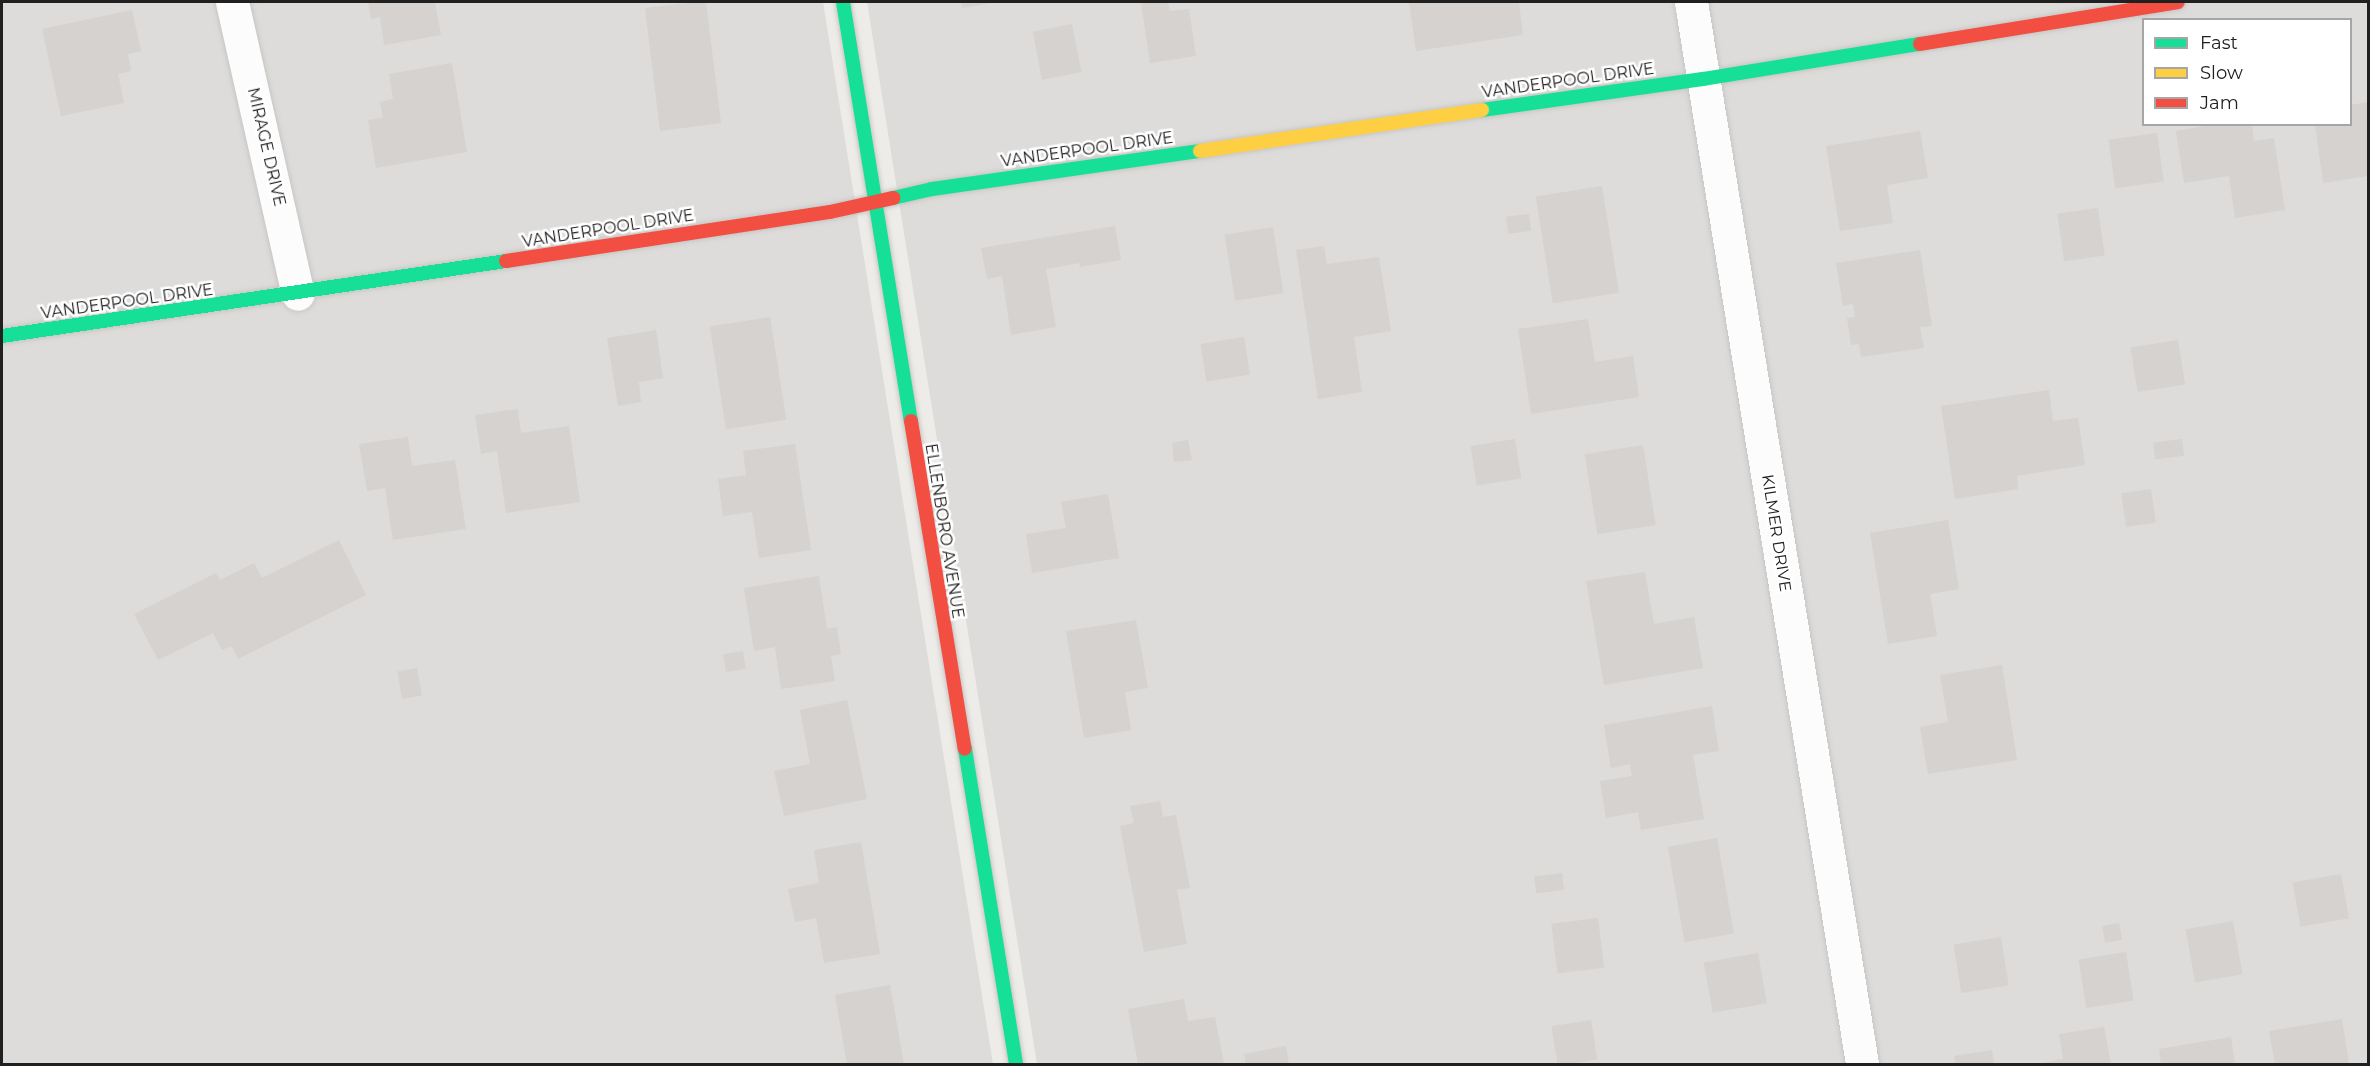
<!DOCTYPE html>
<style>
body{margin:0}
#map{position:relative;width:2370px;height:1066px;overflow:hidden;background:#eeece8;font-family:Montserrat,sans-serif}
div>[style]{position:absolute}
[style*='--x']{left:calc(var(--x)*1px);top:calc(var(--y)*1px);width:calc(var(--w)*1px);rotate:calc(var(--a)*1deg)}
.residential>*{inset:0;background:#dddcda}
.building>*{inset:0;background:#d5d2cf;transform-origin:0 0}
.roads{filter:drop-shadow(0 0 2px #c7c6c4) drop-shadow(0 0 2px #c7c6c4)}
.street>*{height:33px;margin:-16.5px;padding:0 16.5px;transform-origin:16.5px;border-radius:16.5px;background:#fcfcfc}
.fast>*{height:14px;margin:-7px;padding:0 7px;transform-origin:7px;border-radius:7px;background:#16e098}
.slow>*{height:14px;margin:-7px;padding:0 7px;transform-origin:7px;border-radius:7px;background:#ffcf43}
.jam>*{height:14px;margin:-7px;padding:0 7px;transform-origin:7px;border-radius:7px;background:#f24e42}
span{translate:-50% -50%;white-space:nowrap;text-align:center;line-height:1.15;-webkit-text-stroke:5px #fff;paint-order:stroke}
.street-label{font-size:16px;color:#202020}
.frame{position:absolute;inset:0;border:3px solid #202020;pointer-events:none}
.legend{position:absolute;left:2142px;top:18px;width:210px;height:108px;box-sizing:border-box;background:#fff;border:2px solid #a6a6a6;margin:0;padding:8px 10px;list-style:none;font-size:18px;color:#202020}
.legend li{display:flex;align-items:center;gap:12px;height:30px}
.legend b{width:30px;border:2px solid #a6a6a6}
</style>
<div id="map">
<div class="residential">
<div style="clip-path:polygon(2px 2px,823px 2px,993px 1064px,2px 1064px)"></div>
<div style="clip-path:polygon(evenodd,867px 2px,2368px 2px,2368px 1064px,1037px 1064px,867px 2px,2144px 20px,2350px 20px,2350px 124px,2144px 124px,2144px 20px)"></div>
</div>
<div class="building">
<div style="clip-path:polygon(368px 2px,435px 2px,441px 35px,384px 45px,380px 17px,371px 19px)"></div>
<div style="clip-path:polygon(695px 2px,706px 2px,721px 123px,660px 131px,645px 8px)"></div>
<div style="clip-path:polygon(961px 2px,992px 2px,992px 3px,962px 8px)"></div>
<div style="clip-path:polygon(1141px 2px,1168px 2px,1170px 11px,1189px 9px,1196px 56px,1150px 63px)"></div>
<div style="clip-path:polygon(1409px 2px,1519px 2px,1523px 35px,1416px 51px)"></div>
<div style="clip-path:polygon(132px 10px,141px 51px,128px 54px,131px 71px,118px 74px,124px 103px,61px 116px,42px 29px)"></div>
<div style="left:1072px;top:24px;width:49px;height:40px;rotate:79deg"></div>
<div style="clip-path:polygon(452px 63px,467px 152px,376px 168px,368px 120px,383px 118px,380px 102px,393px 99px,389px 74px)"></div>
<div style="clip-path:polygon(2368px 102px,2368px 176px,2323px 183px,2315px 124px,2350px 124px,2350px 105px)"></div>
<div style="clip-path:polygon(2216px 124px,2252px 124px,2254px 141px,2274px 138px,2285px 210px,2235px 218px,2229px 176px,2184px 183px,2176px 131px)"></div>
<div style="clip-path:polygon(1920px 131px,1928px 178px,1887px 185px,1893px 223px,1840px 231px,1826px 146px)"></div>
<div style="left:2157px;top:133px;width:49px;height:49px;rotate:82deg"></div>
<div style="left:1602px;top:186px;width:108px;height:67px;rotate:81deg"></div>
<div style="left:2098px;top:208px;width:48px;height:41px;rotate:82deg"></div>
<div style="left:1529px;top:214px;width:17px;height:23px;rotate:83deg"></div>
<div style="clip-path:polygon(1115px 226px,1121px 260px,1080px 267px,1079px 263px,1046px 269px,1056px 327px,1011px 335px,1002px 276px,987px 279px,981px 248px)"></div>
<div style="left:1273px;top:227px;width:67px;height:49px;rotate:81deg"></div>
<div style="clip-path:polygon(1324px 246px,1327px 264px,1379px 257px,1391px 331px,1354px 337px,1362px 392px,1318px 399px,1296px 250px)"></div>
<div style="clip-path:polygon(1920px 250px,1932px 326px,1920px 327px,1924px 348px,1861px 357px,1859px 344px,1851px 345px,1847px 318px,1855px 317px,1853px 304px,1843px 306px,1836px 263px)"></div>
<div style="left:770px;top:317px;width:104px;height:61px;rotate:81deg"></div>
<div style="clip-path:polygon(1588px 319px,1595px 362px,1633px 356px,1639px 397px,1531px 414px,1518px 329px)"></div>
<div style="clip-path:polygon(656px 330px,663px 378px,639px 382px,641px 402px,618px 406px,607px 338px)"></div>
<div style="left:1244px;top:337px;width:38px;height:44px;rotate:81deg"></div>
<div style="left:2178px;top:340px;width:45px;height:48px;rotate:81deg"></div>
<div style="clip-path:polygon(2049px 390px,2053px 421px,2078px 418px,2085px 465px,2017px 476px,2018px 489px,1955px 499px,1941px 406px)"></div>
<div style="clip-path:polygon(518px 409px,521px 433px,569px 426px,580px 502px,506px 513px,497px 451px,481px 454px,475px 415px)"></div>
<div style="clip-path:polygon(408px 437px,412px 466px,455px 460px,466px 529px,393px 540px,385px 488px,367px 491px,359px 444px)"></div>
<div style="left:1515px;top:439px;width:40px;height:45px;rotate:81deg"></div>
<div style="left:2182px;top:439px;width:17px;height:29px;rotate:83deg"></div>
<div style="clip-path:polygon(1188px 440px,1192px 460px,1174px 462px,1172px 443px)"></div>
<div style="clip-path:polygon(795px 444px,811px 550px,759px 558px,752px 512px,723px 516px,718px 479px,746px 475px,743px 451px)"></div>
<div style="left:1643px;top:445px;width:81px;height:59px;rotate:81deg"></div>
<div style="left:2151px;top:489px;width:34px;height:30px;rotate:82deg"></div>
<div style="clip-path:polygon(1108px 494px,1119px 558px,1032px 573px,1026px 534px,1066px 528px,1061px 502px)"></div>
<div style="clip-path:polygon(1948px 520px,1959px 589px,1930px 594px,1937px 636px,1888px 644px,1870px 533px)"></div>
<div style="clip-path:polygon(339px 540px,366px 595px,238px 659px,232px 646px,222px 650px,213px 633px,158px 660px,134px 614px,216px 573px,220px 580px,254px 563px,262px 578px)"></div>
<div style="clip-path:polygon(1645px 572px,1654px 624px,1694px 617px,1703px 668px,1604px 685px,1586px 581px)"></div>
<div style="clip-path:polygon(819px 576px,827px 629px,837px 627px,841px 654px,831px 656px,835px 681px,781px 689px,775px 647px,754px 651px,744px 588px)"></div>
<div style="clip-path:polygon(1136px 620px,1148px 688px,1125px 692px,1131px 730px,1084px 738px,1066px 631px)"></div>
<div style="left:743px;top:651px;width:18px;height:20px;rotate:81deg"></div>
<div style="clip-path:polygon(2002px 665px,2017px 760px,1928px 774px,1920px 727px,1948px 722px,1940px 675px)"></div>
<div style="left:417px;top:668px;width:28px;height:20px;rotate:80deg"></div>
<div style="clip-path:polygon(847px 700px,867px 799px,784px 816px,774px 771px,810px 764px,800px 710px)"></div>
<div style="clip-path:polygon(1712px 706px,1719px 751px,1693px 755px,1704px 819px,1641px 830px,1638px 812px,1606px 818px,1600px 781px,1632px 776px,1630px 764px,1611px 768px,1604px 725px)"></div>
<div style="clip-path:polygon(1160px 801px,1163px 817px,1176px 815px,1190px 888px,1177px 890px,1187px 944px,1144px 952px,1120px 826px,1134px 823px,1130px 806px)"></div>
<div style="left:1717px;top:838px;width:97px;height:50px;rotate:80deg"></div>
<div style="clip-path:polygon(861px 842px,880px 954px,824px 963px,816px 918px,795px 922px,788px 889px,819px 883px,814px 850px)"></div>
<div style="left:1562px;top:873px;width:17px;height:28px;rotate:83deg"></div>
<div style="left:2341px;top:874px;width:45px;height:49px;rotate:80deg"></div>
<div style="left:1598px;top:918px;width:50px;height:47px;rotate:83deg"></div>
<div style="left:2233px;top:921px;width:54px;height:48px;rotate:80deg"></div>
<div style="left:2119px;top:923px;width:17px;height:17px;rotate:80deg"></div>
<div style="left:2001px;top:937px;width:49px;height:48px;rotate:81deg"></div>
<div style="left:2126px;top:952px;width:49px;height:48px;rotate:81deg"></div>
<div style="left:1758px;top:953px;width:51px;height:55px;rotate:80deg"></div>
<div style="left:890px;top:985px;width:80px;height:56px;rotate:80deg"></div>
<div style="clip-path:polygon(1184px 999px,1188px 1021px,1215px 1017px,1224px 1064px,1138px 1064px,1128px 1009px)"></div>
<div style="clip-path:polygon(2342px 1019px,2349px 1064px,2275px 1064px,2269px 1031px)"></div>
<div style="left:1591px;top:1020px;width:40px;height:40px;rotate:81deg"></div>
<div style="clip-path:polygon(2104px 1027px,2111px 1064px,2037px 1064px,2063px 1059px,2059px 1034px)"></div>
<div style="clip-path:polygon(2231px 1037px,2235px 1064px,2161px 1064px,2159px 1049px)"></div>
<div style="clip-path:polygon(1286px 1046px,1289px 1064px,1246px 1064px,1244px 1054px)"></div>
<div style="clip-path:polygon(1992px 1050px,1994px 1064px,1955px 1064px,1954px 1056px)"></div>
</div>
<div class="roads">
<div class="street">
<div style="--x:232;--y:2;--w:299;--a:77.3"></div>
<div style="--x:1691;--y:2;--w:1076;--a:80.85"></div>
</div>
<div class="fast">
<div style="--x:843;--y:2;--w:424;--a:80.8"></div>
<div style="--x:1482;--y:110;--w:223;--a:-8"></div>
<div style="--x:1703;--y:79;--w:220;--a:-9.2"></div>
<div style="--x:893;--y:198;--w:40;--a:-13"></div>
<div style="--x:932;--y:189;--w:271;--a:-8.1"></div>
<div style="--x:2;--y:336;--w:510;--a:-8.46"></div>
<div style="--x:965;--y:749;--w:319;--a:80.8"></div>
</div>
<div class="slow">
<div style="--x:1200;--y:151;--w:285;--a:-8.3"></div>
</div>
<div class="jam">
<div style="--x:1920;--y:44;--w:261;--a:-9.2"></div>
<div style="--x:506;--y:261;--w:328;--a:-8.6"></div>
<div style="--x:830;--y:212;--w:65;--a:-12.5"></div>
<div style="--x:911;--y:421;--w:332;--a:80.7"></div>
</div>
</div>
<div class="street-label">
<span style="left:1568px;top:81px;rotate:-8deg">VANDERPOOL DRIVE</span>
<span style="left:266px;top:147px;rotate:77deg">MIRAGE DRIVE</span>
<span style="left:1087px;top:150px;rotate:-8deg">VANDERPOOL DRIVE</span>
<span style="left:608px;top:229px;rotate:-9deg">VANDERPOOL DRIVE</span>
<span style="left:127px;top:302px;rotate:-8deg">VANDERPOOL DRIVE</span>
<span style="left:944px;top:531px;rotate:81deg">ELLENBORO AVENUE</span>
<span style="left:1776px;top:533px;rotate:81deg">KILMER DRIVE</span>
</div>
<div class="frame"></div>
<ul class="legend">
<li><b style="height:8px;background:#16e098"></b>Fast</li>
<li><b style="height:8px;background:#ffcf43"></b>Slow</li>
<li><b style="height:8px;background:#f24e42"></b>Jam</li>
</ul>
</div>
